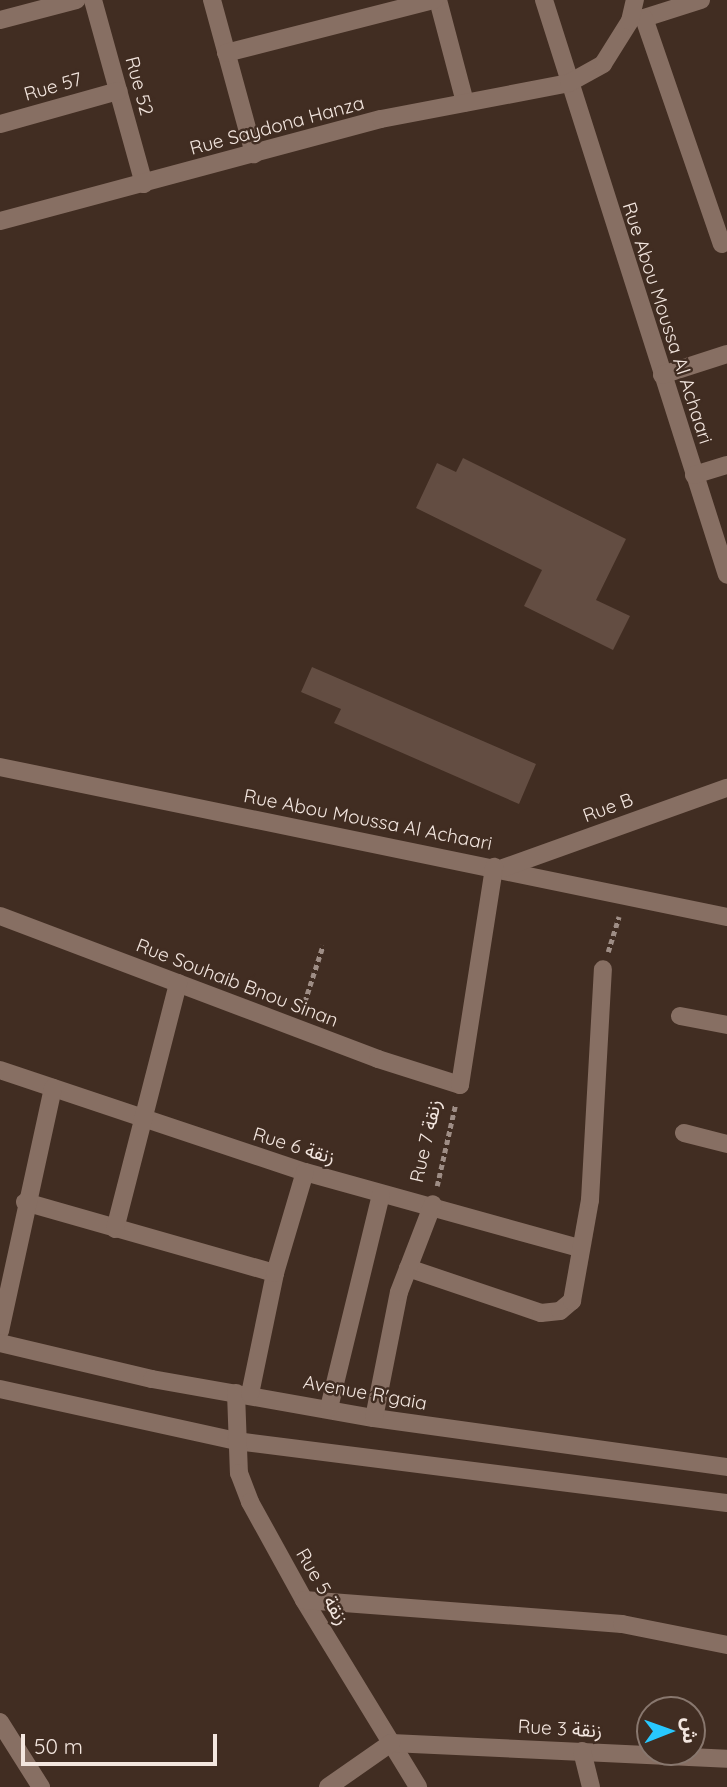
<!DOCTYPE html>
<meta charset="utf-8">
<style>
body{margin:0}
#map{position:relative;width:727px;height:1787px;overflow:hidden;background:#412d22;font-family:Quicksand,"Noto Sans Arabic",sans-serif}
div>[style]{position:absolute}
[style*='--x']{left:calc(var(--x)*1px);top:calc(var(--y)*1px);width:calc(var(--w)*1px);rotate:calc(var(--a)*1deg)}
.building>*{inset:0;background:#634d42}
.path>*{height:4.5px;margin-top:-2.25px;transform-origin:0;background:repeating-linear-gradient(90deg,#9e8d85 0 5px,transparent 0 8.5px)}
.minor>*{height:18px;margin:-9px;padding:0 9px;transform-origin:9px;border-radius:9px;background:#876f63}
span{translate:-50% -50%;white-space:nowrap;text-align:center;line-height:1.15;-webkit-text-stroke:5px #412d22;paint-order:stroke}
.street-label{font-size:19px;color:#f3e6df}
.north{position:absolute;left:636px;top:1696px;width:70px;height:70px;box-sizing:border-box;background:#412d22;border:2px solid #88776e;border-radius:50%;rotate:89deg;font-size:19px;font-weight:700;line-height:28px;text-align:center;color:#f3e6df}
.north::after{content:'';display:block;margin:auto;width:24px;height:32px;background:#28c8ff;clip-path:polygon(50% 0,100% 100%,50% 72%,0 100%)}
.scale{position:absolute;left:21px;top:1734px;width:196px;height:32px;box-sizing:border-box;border:4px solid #f3e6df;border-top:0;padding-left:9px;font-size:21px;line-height:24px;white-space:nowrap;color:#f3e6df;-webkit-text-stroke:5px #412d22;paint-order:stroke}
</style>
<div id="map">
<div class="building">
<div style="clip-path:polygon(463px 458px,626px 539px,596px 600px,630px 616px,613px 650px,524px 606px,542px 570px,416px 508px,437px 463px,456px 472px)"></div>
<div style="clip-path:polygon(312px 667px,536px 764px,519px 804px,334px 723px,341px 709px,301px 692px)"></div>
</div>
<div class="path">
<div style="--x:608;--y:952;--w:37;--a:-73"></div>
<div style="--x:302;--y:1010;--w:68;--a:-72.1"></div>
<div style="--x:437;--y:1186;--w:82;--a:-77.3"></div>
</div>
<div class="minor">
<div style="--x:93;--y:0;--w:191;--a:74.5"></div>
<div style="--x:212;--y:0;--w:160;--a:74.7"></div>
<div style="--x:438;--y:0;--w:106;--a:75.2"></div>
<div style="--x:544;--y:0;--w:603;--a:72.35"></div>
<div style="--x:701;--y:0;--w:60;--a:162.5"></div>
<div style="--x:644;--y:18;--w:239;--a:71"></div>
<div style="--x:0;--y:20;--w:79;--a:-14.7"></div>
<div style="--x:226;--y:53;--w:215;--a:-14.3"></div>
<div style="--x:0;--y:124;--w:123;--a:-15.6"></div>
<div style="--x:0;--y:221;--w:394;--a:-15"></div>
<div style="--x:381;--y:119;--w:191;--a:-10.8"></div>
<div style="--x:569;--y:83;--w:39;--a:-29"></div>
<div style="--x:603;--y:64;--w:51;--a:-57.9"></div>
<div style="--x:630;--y:21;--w:22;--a:-77"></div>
<div style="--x:662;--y:375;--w:68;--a:-17.9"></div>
<div style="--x:694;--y:475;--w:34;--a:-17"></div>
<div style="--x:0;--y:767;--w:742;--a:11.66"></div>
<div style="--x:503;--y:868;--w:238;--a:-19.7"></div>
<div style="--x:0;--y:916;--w:404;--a:20.7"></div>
<div style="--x:378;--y:1059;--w:86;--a:17.6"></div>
<div style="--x:460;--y:1085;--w:221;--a:-81.1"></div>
<div style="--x:680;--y:1016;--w:48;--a:10.8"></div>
<div style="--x:0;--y:1070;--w:322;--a:18.5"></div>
<div style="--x:305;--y:1172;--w:284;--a:15.5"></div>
<div style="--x:684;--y:1133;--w:44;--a:14.3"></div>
<div style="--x:25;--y:1202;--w:260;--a:15.9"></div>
<div style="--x:115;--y:1229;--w:254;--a:-75.6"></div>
<div style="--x:408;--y:1268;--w:140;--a:18.7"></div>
<div style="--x:541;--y:1313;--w:19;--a:-6"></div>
<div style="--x:560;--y:1311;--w:16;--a:-40"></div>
<div style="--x:572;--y:1301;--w:103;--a:-79.9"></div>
<div style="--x:590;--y:1200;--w:231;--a:-86.8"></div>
<div style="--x:0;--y:1331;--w:249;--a:-77.7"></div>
<div style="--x:0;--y:1343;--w:156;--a:13.3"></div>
<div style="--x:152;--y:1379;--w:225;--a:10"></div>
<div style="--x:374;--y:1418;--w:356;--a:7.9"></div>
<div style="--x:0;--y:1389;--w:242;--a:12.4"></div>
<div style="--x:236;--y:1441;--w:495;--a:7.2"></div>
<div style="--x:236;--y:1393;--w:80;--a:87.9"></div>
<div style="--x:239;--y:1473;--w:31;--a:69"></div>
<div style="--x:250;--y:1502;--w:112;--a:61.1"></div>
<div style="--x:304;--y:1600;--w:219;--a:58.6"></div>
<div style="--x:250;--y:1394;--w:124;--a:-78.3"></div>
<div style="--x:275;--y:1273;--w:105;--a:-73.5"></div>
<div style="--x:329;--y:1408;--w:219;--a:-76.3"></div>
<div style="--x:374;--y:1418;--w:128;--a:-78.8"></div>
<div style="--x:399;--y:1292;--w:94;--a:-68.9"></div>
<div style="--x:304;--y:1600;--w:319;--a:4.3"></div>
<div style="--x:622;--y:1624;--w:107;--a:11.3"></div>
<div style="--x:0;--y:1722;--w:77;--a:57.8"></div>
<div style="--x:391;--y:1743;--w:336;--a:2.7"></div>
<div style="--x:582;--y:1751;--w:37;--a:76"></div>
<div style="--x:328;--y:1787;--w:77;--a:-34.9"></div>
</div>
<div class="street-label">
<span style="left:139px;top:86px;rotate:75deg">Rue 52</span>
<span style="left:53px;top:87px;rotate:-16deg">Rue 57</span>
<span style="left:277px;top:126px;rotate:-15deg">Rue Saydona Hanza</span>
<span style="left:667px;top:323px;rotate:72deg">Rue Abou Moussa Al Achaari</span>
<span style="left:608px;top:808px;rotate:-20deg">Rue B</span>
<span style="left:368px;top:820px;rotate:11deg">Rue Abou Moussa Al Achaari</span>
<span style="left:237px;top:983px;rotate:21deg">Rue Souhaib Bnou Sinan</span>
<span style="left:426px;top:1141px;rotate:-77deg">Rue 7 زنقة</span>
<span style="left:294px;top:1146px;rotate:17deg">Rue 6 زنقة</span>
<span style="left:365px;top:1393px;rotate:10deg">Avenue R'gaia</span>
<span style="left:322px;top:1587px;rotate:60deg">Rue 5 زنقة</span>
<span style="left:560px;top:1729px;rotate:3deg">Rue 3 زنقة</span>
</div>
<div class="north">ش</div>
<div class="scale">50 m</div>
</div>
